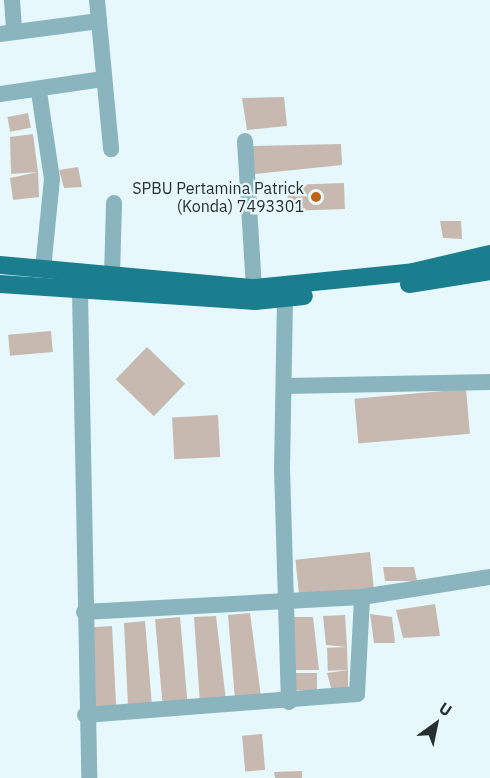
<!DOCTYPE html>
<style>
body{margin:0}
#map{position:relative;width:490px;height:778px;overflow:hidden;background:#e6f8fc;font-family:"IBM Plex Sans",sans-serif}
div>[style]{position:absolute}
[style*='--x']{left:calc(var(--x)*1px);top:calc(var(--y)*1px);width:calc(var(--w)*1px);rotate:calc(var(--a)*1deg)}
.building>*{inset:0;background:#c7b9b0;transform-origin:0 0}
.minor>*{height:16px;margin:-8px;padding:0 8px;transform-origin:8px;border-radius:8px;background:#8ab5be}
.major>*{height:18px;margin:-9px;padding:0 9px;transform-origin:9px;border-radius:9px;background:#1a7e8f}
.dots>*{width:16px;height:16px;translate:-50% -50%;box-sizing:border-box;border:3px solid #e6f8fc;border-radius:50%}
span{translate:-50% -50%;white-space:nowrap;text-align:center;line-height:1.15;-webkit-text-stroke:4.5px #e6f8fc;paint-order:stroke}
.poi-label{font-size:16px;color:#282f31}
.right{translate:-100% -50%;text-align:right}
.north{position:absolute;left:406px;top:694px;width:60px;height:60px;-webkit-text-stroke:4px #e6f8fc;paint-order:stroke;rotate:33deg;font-size:16px;font-weight:700;line-height:24px;text-align:center;color:#282f31}
.north::after{content:'';display:block;margin:auto;width:21px;height:27px;background:#282f31;clip-path:polygon(50% 0,100% 100%,50% 72%,0 100%)}
</style>
<div id="map">
<div class="building">
<div style="clip-path:polygon(284px 97px,287px 126px,247px 130px,242px 98px)"></div>
<div style="left:28px;top:113px;width:15px;height:21px;rotate:79deg"></div>
<div style="clip-path:polygon(33px 134px,38px 172px,39px 197px,13px 200px,10px 178px,38px 172px,11px 174px,10px 137px)"></div>
<div style="clip-path:polygon(341px 144px,342px 165px,255px 174px,252px 146px)"></div>
<div style="clip-path:polygon(78px 167px,82px 187px,64px 188px,59px 170px)"></div>
<div style="left:344px;top:183px;width:26px;height:57px;rotate:88deg"></div>
<div style="clip-path:polygon(440px 221px,461px 221px,462px 239px,443px 238px)"></div>
<div style="left:51px;top:331px;width:21px;height:43px;rotate:85deg"></div>
<div style="left:147px;top:347px;width:53px;height:45px;rotate:44deg"></div>
<div style="left:466px;top:389px;width:45px;height:112px;rotate:85deg"></div>
<div style="left:218px;top:415px;width:42px;height:46px;rotate:87deg"></div>
<div style="left:370px;top:552px;width:36px;height:75px;rotate:84deg"></div>
<div style="clip-path:polygon(383px 567px,414px 567px,417px 581px,385px 581px)"></div>
<div style="clip-path:polygon(435px 604px,440px 636px,403px 638px,396px 610px)"></div>
<div style="clip-path:polygon(250px 613px,261px 697px,235px 700px,228px 615px)"></div>
<div style="clip-path:polygon(370px 614px,392px 617px,395px 643px,374px 643px)"></div>
<div style="clip-path:polygon(345px 615px,347px 647px,326px 645px,323px 616px)"></div>
<div style="clip-path:polygon(216px 616px,226px 701px,200px 704px,194px 617px)"></div>
<div style="left:180px;top:617px;width:85px;height:25px;rotate:85deg"></div>
<div style="clip-path:polygon(292px 617px,313px 617px,319px 670px,295px 670px)"></div>
<div style="clip-path:polygon(145px 621px,152px 706px,128px 706px,124px 623px)"></div>
<div style="left:112px;top:626px;width:83px;height:22px;rotate:87deg"></div>
<div style="left:347px;top:647px;width:23px;height:20px;rotate:88deg"></div>
<div style="clip-path:polygon(348px 670px,348px 689px,332px 691px,327px 673px)"></div>
<div style="left:296px;top:673px;width:21px;height:17px"></div>
<div style="left:262px;top:734px;width:36px;height:20px;rotate:85deg"></div>
<div style="clip-path:polygon(302px 771px,302px 778px,275px 778px,274px 772px)"></div>
</div>
<div class="minor">
<div style="--x:12;--y:0;--w:32;--a:86"></div>
<div style="--x:97;--y:0;--w:150;--a:84.6"></div>
<div style="--x:0;--y:34;--w:100;--a:-7.5"></div>
<div style="--x:39;--y:92;--w:88;--a:81.5"></div>
<div style="--x:52;--y:179;--w:90;--a:95.7"></div>
<div style="--x:0;--y:94;--w:104;--a:-8.3"></div>
<div style="--x:245;--y:141;--w:147;--a:86.5"></div>
<div style="--x:112;--y:276;--w:73;--a:-88.4"></div>
<div style="--x:80;--y:292;--w:486;--a:88.9"></div>
<div style="--x:285;--y:298;--w:170;--a:91"></div>
<div style="--x:282;--y:468;--w:234;--a:88.3"></div>
<div style="--x:286;--y:386;--w:204;--a:-1.1"></div>
<div style="--x:84;--y:612;--w:278;--a:-3.1"></div>
<div style="--x:362;--y:597;--w:130;--a:-8.9"></div>
<div style="--x:85;--y:715;--w:273;--a:-4.4"></div>
<div style="--x:357;--y:694;--w:97;--a:-87"></div>
</div>
<div class="major">
<div style="--x:0;--y:265;--w:255;--a:5.2"></div>
<div style="--x:254;--y:288;--w:160;--a:-5.7"></div>
<div style="--x:413;--y:272;--w:79;--a:-13.2"></div>
<div style="--x:0;--y:284;--w:256;--a:3.8"></div>
<div style="--x:255;--y:301;--w:49;--a:-5.8"></div>
<div style="--x:409;--y:284;--w:82;--a:-9.1"></div>
</div>
<div class="dots">
<div style="left:316px;top:197px;background:#c06312"></div>
</div>
<div class="poi-label">
<span class="right" style="left:304px;top:197px">SPBU Pertamina Patrick<br>(Konda) 7493301</span>
</div>
<div class="north">U</div>
</div>
